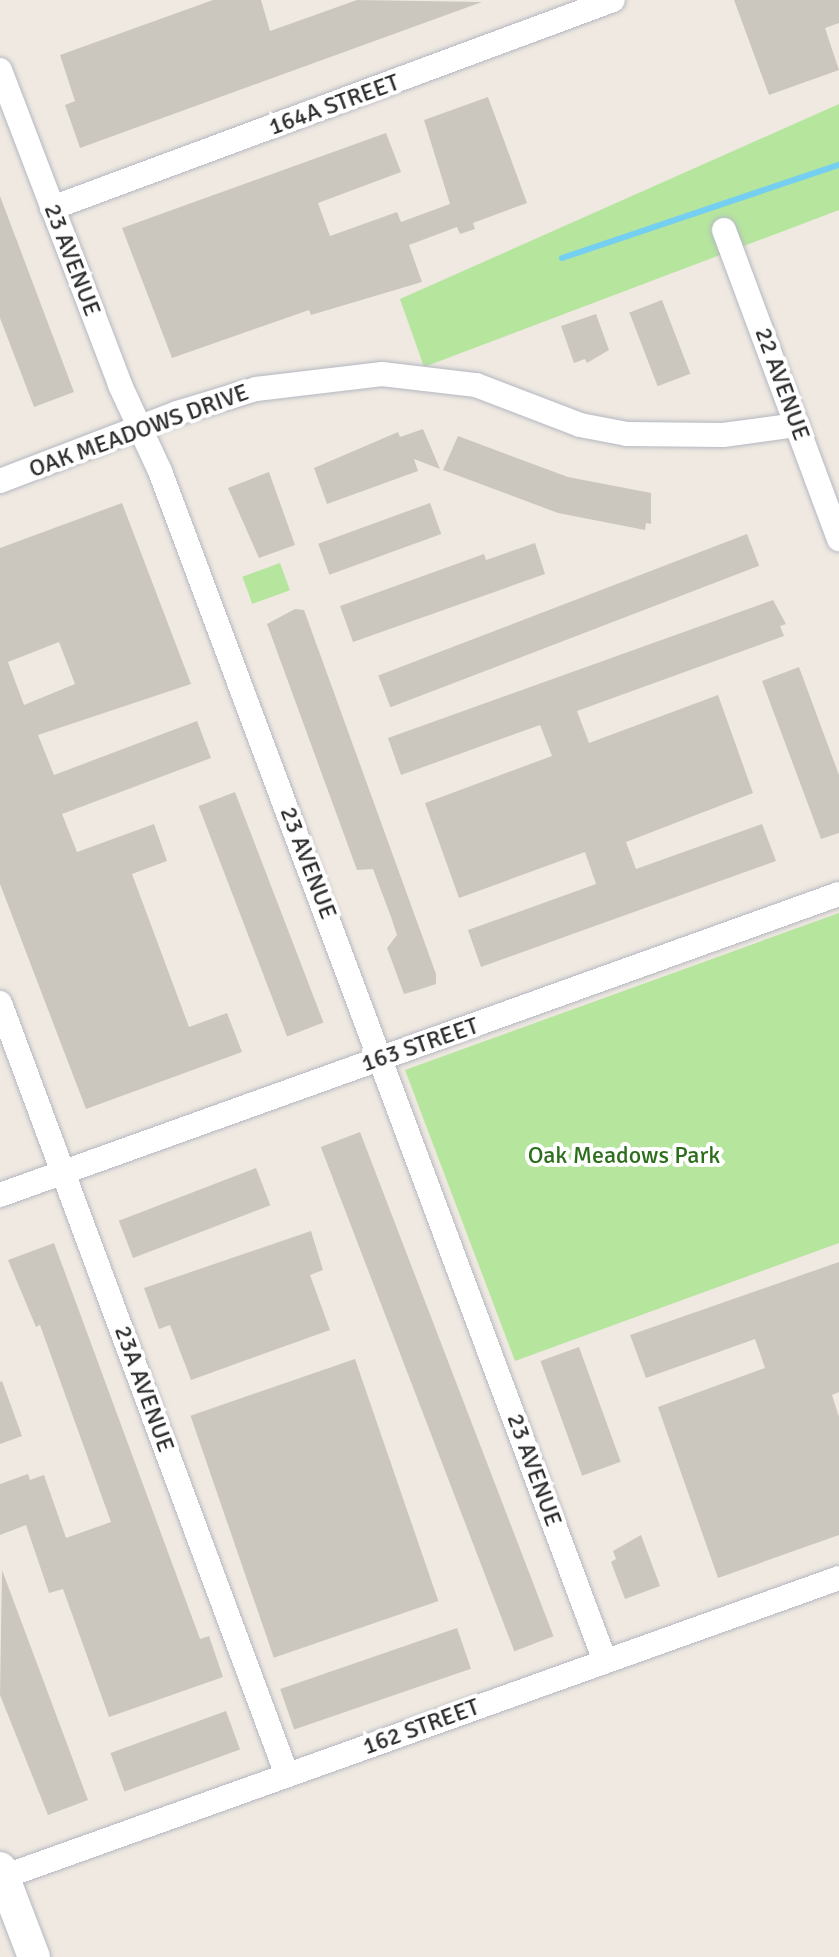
<!DOCTYPE html>
<style>
body{margin:0}
#map{position:relative;width:839px;height:1957px;overflow:hidden;background:#efe9e1;font-family:Signika,sans-serif}
div>[style]{position:absolute}
[style*='--x']{left:calc(var(--x)*1px);top:calc(var(--y)*1px);width:calc(var(--w)*1px);rotate:calc(var(--a)*1deg)}
.green>*{inset:0;background:#b6e59e;transform-origin:0 0}
.stream>*{height:6px;margin:-3px;padding:0 3px;transform-origin:3px;border-radius:3px;background:#75cff0}
.building>*{inset:0;background:#cbc7bf;transform-origin:0 0}
.roads{filter:drop-shadow(0 0 2px #b4b7c1) drop-shadow(0 0 2px #b4b7c1)}
.minor>*{height:24px;margin:-12px;padding:0 12px;transform-origin:12px;border-radius:12px;background:#fff}
.secondary>*{height:32px;margin:-16px;padding:0 16px;transform-origin:16px;border-radius:16px;background:#fff}
span{translate:-50% -50%;white-space:nowrap;text-align:center;line-height:1.15;-webkit-text-stroke:8px #fff;paint-order:stroke}
.street-label{font-size:24px;color:#2e2e2e}
.park-label{font-size:24px;color:#2c6e1b}
</style>
<div id="map">
<div class="green">
<div style="clip-path:polygon(839px 104px,839px 210px,424px 367px,400px 299px)"></div>
<div style="left:280px;top:563px;width:29px;height:40px;rotate:70deg"></div>
<div style="clip-path:polygon(839px 913px,839px 1243px,515px 1361px,405px 1070px)"></div>
</div>
<div class="stream">
<div style="--x:562;--y:258;--w:292;--a:-18.6"></div>
</div>
<div class="building">
<div style="clip-path:polygon(213px 0,261px 0,270px 31px,357px 0,482px 2px,80px 148px,65px 105px,75px 101px,60px 55px)"></div>
<div style="clip-path:polygon(734px 0,839px 0,839px 23px,825px 28px,839px 70px,769px 95px)"></div>
<div style="clip-path:polygon(488px 97px,527px 203px,473px 223px,475px 229px,460px 234px,457px 227px,409px 245px,422px 282px,311px 315px,309px 310px,172px 358px,122px 228px,386px 133px,401px 172px,318px 203px,330px 236px,397px 212px,401px 222px,450px 204px,424px 120px)"></div>
<div style="clip-path:polygon(0 196px,74px 392px,34px 407px,0 318px)"></div>
<div style="left:662px;top:300px;width:79px;height:35px;rotate:69deg"></div>
<div style="clip-path:polygon(596px 314px,609px 350px,587px 363px,585px 359px,574px 363px,561px 326px)"></div>
<div style="clip-path:polygon(423px 429px,440px 469px,414px 459px,418px 471px,327px 504px,314px 468px,398px 432px,400px 437px)"></div>
<div style="clip-path:polygon(458px 436px,568px 477px,651px 493px,651px 524px,646px 523px,645px 530px,558px 513px,443px 470px)"></div>
<div style="clip-path:polygon(269px 472px,295px 545px,259px 558px,228px 488px)"></div>
<div style="clip-path:polygon(evenodd,122px 503px,191px 684px,38px 735px,54px 775px,197px 721px,211px 758px,62px 814px,77px 852px,154px 824px,167px 861px,132px 874px,189px 1027px,227px 1013px,242px 1052px,86px 1109px,0 884px,0 548px,122px 503px,59px 642px,75px 684px,24px 705px,8px 662px,59px 642px)"></div>
<div style="left:430px;top:503px;width:33px;height:119px;rotate:70deg"></div>
<div style="left:747px;top:534px;width:34px;height:395px;rotate:69deg"></div>
<div style="clip-path:polygon(535px 543px,545px 574px,353px 642px,340px 606px,484px 554px,486px 560px)"></div>
<div style="clip-path:polygon(773px 600px,786px 624px,780px 626px,784px 636px,577px 711px,589px 743px,718px 695px,753px 793px,626px 842px,636px 869px,762px 824px,776px 861px,481px 967px,468px 930px,596px 884px,585px 852px,459px 898px,425px 803px,552px 756px,540px 725px,401px 775px,388px 738px)"></div>
<div style="clip-path:polygon(295px 609px,304px 610px,436px 974px,436px 984px,418px 990px,404px 994px,387px 948px,397px 935px,391px 917px,373px 869px,357px 870px,267px 624px)"></div>
<div style="clip-path:polygon(799px 667px,839px 775px,839px 833px,821px 839px,762px 681px)"></div>
<div style="left:235px;top:792px;width:247px;height:39px;rotate:69deg"></div>
<div style="left:360px;top:1132px;width:540px;height:42px;rotate:69deg"></div>
<div style="left:256px;top:1168px;width:40px;height:147px;rotate:69deg"></div>
<div style="clip-path:polygon(311px 1231px,323px 1270px,310px 1275px,330px 1330px,191px 1380px,170px 1325px,159px 1329px,144px 1288px)"></div>
<div style="clip-path:polygon(54px 1243px,200px 1639px,209px 1636px,223px 1677px,109px 1717px,63px 1589px,49px 1593px,26px 1525px,0 1535px,0 1484px,28px 1474px,30px 1480px,44px 1475px,66px 1538px,111px 1522px,40px 1325px,36px 1327px,8px 1260px)"></div>
<div style="clip-path:polygon(839px 1262px,839px 1392px,832px 1395px,839px 1417px,839px 1535px,718px 1578px,658px 1407px,765px 1368px,755px 1339px,646px 1378px,630px 1335px)"></div>
<div style="left:579px;top:1347px;width:122px;height:41px;rotate:70deg"></div>
<div style="left:355px;top:1359px;width:256px;height:174px;rotate:71deg"></div>
<div style="clip-path:polygon(2px 1381px,22px 1436px,0 1444px,0 1382px)"></div>
<div style="clip-path:polygon(641px 1535px,660px 1586px,625px 1599px,611px 1562px,616px 1559px,613px 1551px)"></div>
<div style="clip-path:polygon(2px 1570px,88px 1800px,48px 1815px,0 1695px)"></div>
<div style="left:457px;top:1628px;width:43px;height:187px;rotate:71deg"></div>
<div style="left:226px;top:1711px;width:41px;height:123px;rotate:70deg"></div>
</div>
<div class="roads">
<div class="minor">
<div style="--x:0;--y:70;--w:337;--a:69.1"></div>
<div style="--x:120;--y:385;--w:95;--a:65.1"></div>
<div style="--x:160;--y:471;--w:1270;--a:69.5"></div>
<div style="--x:52;--y:208;--w:598;--a:-20.34"></div>
<div style="--x:724;--y:230;--w:330;--a:69.6"></div>
<div style="--x:0;--y:481;--w:190;--a:-21"></div>
<div style="--x:177;--y:413;--w:83;--a:-16.9"></div>
<div style="--x:256;--y:389;--w:127;--a:-6.8"></div>
<div style="--x:382;--y:374;--w:95;--a:6.7"></div>
<div style="--x:476;--y:385;--w:111;--a:21"></div>
<div style="--x:580;--y:425;--w:48;--a:10.8"></div>
<div style="--x:627;--y:434;--w:96;--a:0.6"></div>
<div style="--x:723;--y:435;--w:75;--a:-7.7"></div>
<div style="--x:0;--y:1003;--w:824;--a:69.61"></div>
<div style="--x:0;--y:1195;--w:891;--a:-19.74"></div>
<div style="--x:3;--y:1877;--w:888;--a:-19.68"></div>
</div>
<div class="secondary">
<div style="--x:0;--y:1868;--w:95;--a:69.1"></div>
</div>
</div>
<div class="street-label">
<span style="left:334px;top:105px;rotate:-20deg">164A STREET</span>
<span style="left:72px;top:260px;rotate:69deg">23 AVENUE</span>
<span style="left:782px;top:384px;rotate:70deg">22 AVENUE</span>
<span style="left:139px;top:431px;rotate:-20deg">OAK MEADOWS DRIVE</span>
<span style="left:308px;top:863px;rotate:69deg">23 AVENUE</span>
<span style="left:420px;top:1045px;rotate:-19deg">163 STREET</span>
<span style="left:144px;top:1389px;rotate:70deg">23A AVENUE</span>
<span style="left:534px;top:1470px;rotate:70deg">23 AVENUE</span>
<span style="left:421px;top:1727px;rotate:-20deg">162 STREET</span>
</div>
<div class="park-label">
<span style="left:624px;top:1156px">Oak Meadows Park</span>
</div>
</div>
